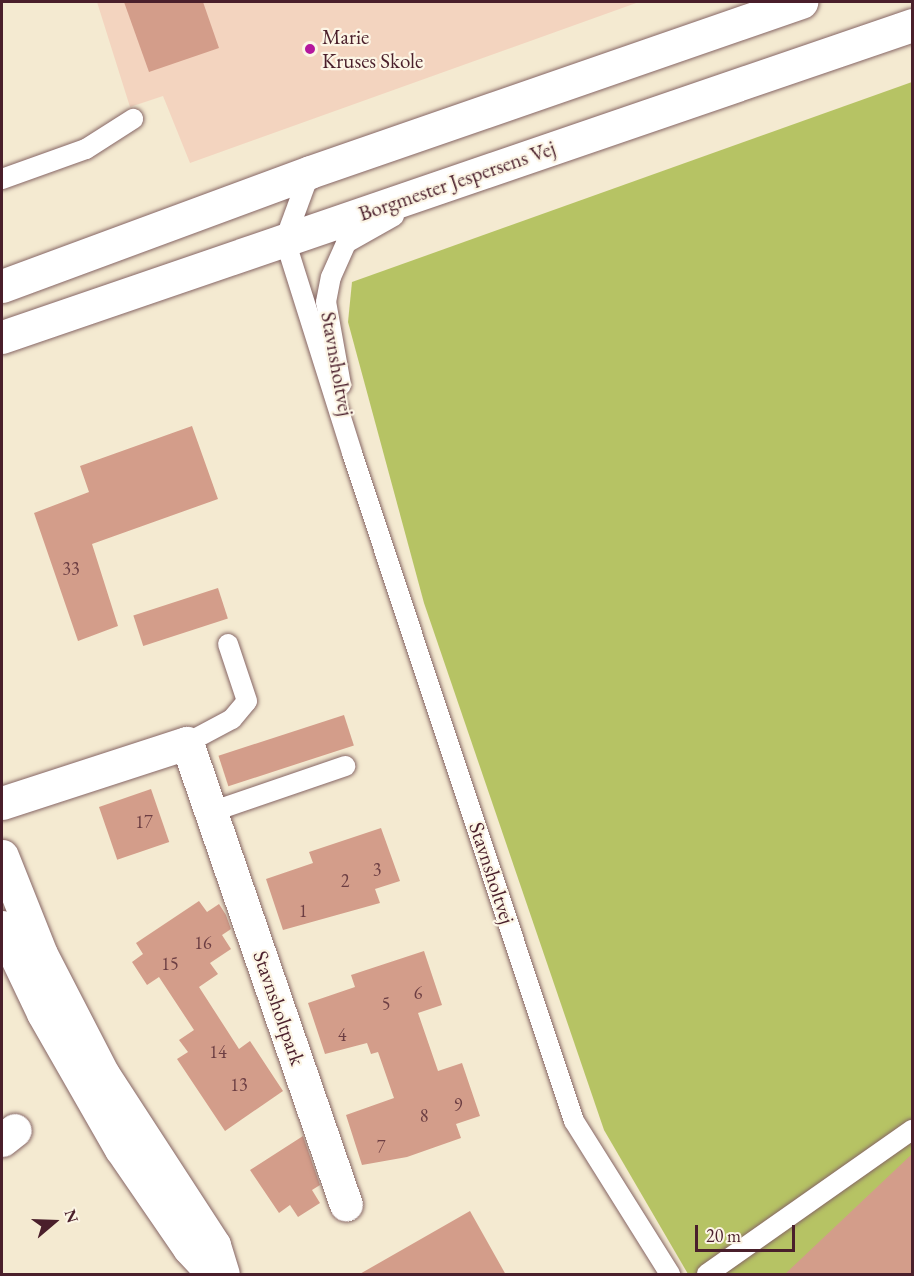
<!DOCTYPE html>
<style>
body{margin:0}
#map{position:relative;width:914px;height:1276px;overflow:hidden;background:#f4ead1;font-family:"EB Garamond",serif}
div>[style]{position:absolute}
[style*='--x']{left:calc(var(--x)*1px);top:calc(var(--y)*1px);width:calc(var(--w)*1px);rotate:calc(var(--a)*1deg)}
.built>*{inset:0;background:#f3d4bf}
.green>*{inset:0;background:#b6c364}
.building>*{inset:0;background:#d39d8a;transform-origin:0 0}
.roads{filter:drop-shadow(0 0 2px #866665) drop-shadow(0 0 2px #866665)}
.service>*{height:20px;margin:-10px;padding:0 10px;transform-origin:10px;border-radius:10px;background:#fff}
.minor>*{height:33px;margin:-16.5px;padding:0 16.5px;transform-origin:16.5px;border-radius:16.5px;background:#fff}
.tertiary>*{height:33px;margin:-16.5px;padding:0 16.5px;transform-origin:16.5px;border-radius:16.5px;background:#fff}
.dots>*{width:16px;height:16px;translate:-50% -50%;box-sizing:border-box;border:3px solid #fcf5e5;border-radius:50%}
span{translate:-50% -50%;white-space:nowrap;text-align:center;line-height:1.15;-webkit-text-stroke:4.5px #fcf5e5;paint-order:stroke}
.number-label{font-size:18px;color:#6c3e43}
.number-label span{-webkit-text-stroke-width:0}
.poi-label{font-size:21px;color:#4a1f2b}
.left{translate:0 -50%;text-align:left}
.street-label{font-size:21px;color:#4a1f2b}
.frame{position:absolute;inset:0;border:3px solid #4a1f2b;pointer-events:none}
.north{position:absolute;left:24px;top:1192px;width:60px;height:60px;-webkit-text-stroke:4px #fcf5e5;paint-order:stroke;rotate:71deg;font-size:16px;font-weight:700;line-height:24px;text-align:center;color:#4a1f2b}
.north::after{content:'';display:block;margin:auto;width:21px;height:27px;background:#4a1f2b;clip-path:polygon(50% 0,100% 100%,50% 72%,0 100%)}
.scale{position:absolute;left:695px;top:1225px;width:100px;height:27px;box-sizing:border-box;border:3px solid #4a1f2b;border-top:0;padding-left:8px;font-size:18px;line-height:21px;white-space:nowrap;color:#4a1f2b;-webkit-text-stroke:4px #fcf5e5;paint-order:stroke}
</style>
<div id="map">
<div class="built">
<div style="clip-path:polygon(97px 2px,639px 2px,190px 163px,163px 96px,130px 107px)"></div>
</div>
<div class="green">
<div style="clip-path:polygon(912px 82px,912px 1274px,688px 1274px,604px 1130px,424px 603px,348px 322px,352px 282px)"></div>
</div>
<div class="building">
<div style="clip-path:polygon(124px 2px,203px 2px,219px 48px,149px 72px)"></div>
<div style="clip-path:polygon(192px 426px,218px 499px,92px 544px,118px 626px,78px 641px,34px 513px,89px 492px,80px 466px)"></div>
<div style="left:218px;top:588px;width:32px;height:89px;rotate:72deg"></div>
<div style="left:344px;top:715px;width:32px;height:132px;rotate:72deg"></div>
<div style="left:151px;top:789px;width:56px;height:55px;rotate:71deg"></div>
<div style="clip-path:polygon(381px 828px,400px 881px,375px 889px,380px 903px,283px 930px,266px 879px,313px 863px,309px 852px)"></div>
<div style="clip-path:polygon(199px 901px,207px 912px,219px 904px,226px 915px,231px 929px,222px 935px,231px 949px,210px 963px,218px 974px,199px 987px,239px 1049px,250px 1041px,283px 1091px,225px 1131px,177px 1059px,188px 1052px,179px 1040px,194px 1030px,159px 977px,147px 985px,132px 962px,143px 954px,136px 943px)"></div>
<div style="clip-path:polygon(424px 951px,442px 1005px,418px 1013px,438px 1071px,462px 1063px,480px 1116px,456px 1124px,461px 1138px,407px 1157px,362px 1165px,346px 1115px,394px 1098px,378px 1052px,371px 1054px,367px 1043px,325px 1054px,308px 1003px,355px 987px,351px 975px)"></div>
<div style="clip-path:polygon(303px 1136px,320px 1185px,312px 1190px,320px 1203px,298px 1217px,290px 1205px,279px 1213px,250px 1170px)"></div>
<div style="clip-path:polygon(912px 1154px,912px 1275px,784px 1275px)"></div>
<div style="clip-path:polygon(470px 1211px,506px 1275px,358px 1275px)"></div>
</div>
<div class="roads">
<div class="service">
<div style="--x:310;--y:172;--w:72;--a:110.2"></div>
<div style="--x:285;--y:240;--w:223;--a:72.5"></div>
<div style="--x:352;--y:453;--w:704;--a:71.62"></div>
<div style="--x:574;--y:1121;--w:181;--a:57.9"></div>
<div style="--x:2;--y:179;--w:89;--a:-19.7"></div>
<div style="--x:86;--y:149;--w:56;--a:-32.6"></div>
<div style="--x:341;--y:385;--w:84;--a:-100.2"></div>
<div style="--x:326;--y:302;--w:25;--a:-79"></div>
<div style="--x:331;--y:277;--w:37;--a:-66"></div>
<div style="--x:346;--y:243;--w:55;--a:-29.4"></div>
<div style="--x:187;--y:743;--w:51;--a:-28.1"></div>
<div style="--x:232;--y:719;--w:23;--a:-50"></div>
<div style="--x:247;--y:701;--w:60;--a:-108.4"></div>
<div style="--x:211;--y:812;--w:142;--a:-18.9"></div>
<div style="--x:707;--y:1274;--w:251;--a:-35.1"></div>
</div>
<div class="minor">
<div style="--x:2;--y:803;--w:194;--a:-18"></div>
<div style="--x:187;--y:743;--w:488;--a:71"></div>
<div style="--x:2;--y:1140;--w:16;--a:-38"></div>
</div>
<div class="tertiary">
<div style="--x:2;--y:286;--w:328;--a:-20.3"></div>
<div style="--x:310;--y:172;--w:520;--a:-19.1"></div>
<div style="--x:2;--y:337;--w:962;--a:-18.92"></div>
<div style="--x:2;--y:856;--w:105;--a:68.3"></div>
<div style="--x:41;--y:954;--w:135;--a:62.7"></div>
<div style="--x:103;--y:1074;--w:204;--a:57"></div>
<div style="--x:214;--y:1245;--w:30;--a:73"></div>
<div style="--x:2;--y:927;--w:95;--a:64.5"></div>
<div style="--x:43;--y:1013;--w:157;--a:60.2"></div>
<div style="--x:121;--y:1149;--w:120;--a:55.5"></div>
<div style="--x:189;--y:1248;--w:35;--a:47"></div>
</div>
</div>
<div class="dots">
<div style="left:310px;top:49px;background:#b5179e"></div>
</div>
<div class="number-label">
<span style="left:71px;top:569px">33</span>
<span style="left:144px;top:822px">17</span>
<span style="left:377px;top:870px">3</span>
<span style="left:345px;top:881px">2</span>
<span style="left:303px;top:911px">1</span>
<span style="left:203px;top:943px">16</span>
<span style="left:170px;top:964px">15</span>
<span style="left:418px;top:993px">6</span>
<span style="left:386px;top:1004px">5</span>
<span style="left:342px;top:1035px">4</span>
<span style="left:218px;top:1052px">14</span>
<span style="left:239px;top:1085px">13</span>
<span style="left:458px;top:1105px">9</span>
<span style="left:424px;top:1116px">8</span>
<span style="left:381px;top:1147px">7</span>
</div>
<div class="poi-label">
<span class="left" style="left:322px;top:49px">Marie<br>Kruses Skole</span>
</div>
<div class="street-label">
<span style="left:457px;top:181px;rotate:-19deg">Borgmester Jespersens Vej</span>
<span style="left:337px;top:364px;rotate:80deg">Stavnsholtvej</span>
<span style="left:492px;top:873px;rotate:72deg">Stavnsholtvej</span>
<span style="left:279px;top:1008px;rotate:71deg">Stavnsholtpark</span>
</div>
<div class="frame"></div>
<div class="north">N</div>
<div class="scale">20 m</div>
</div>
